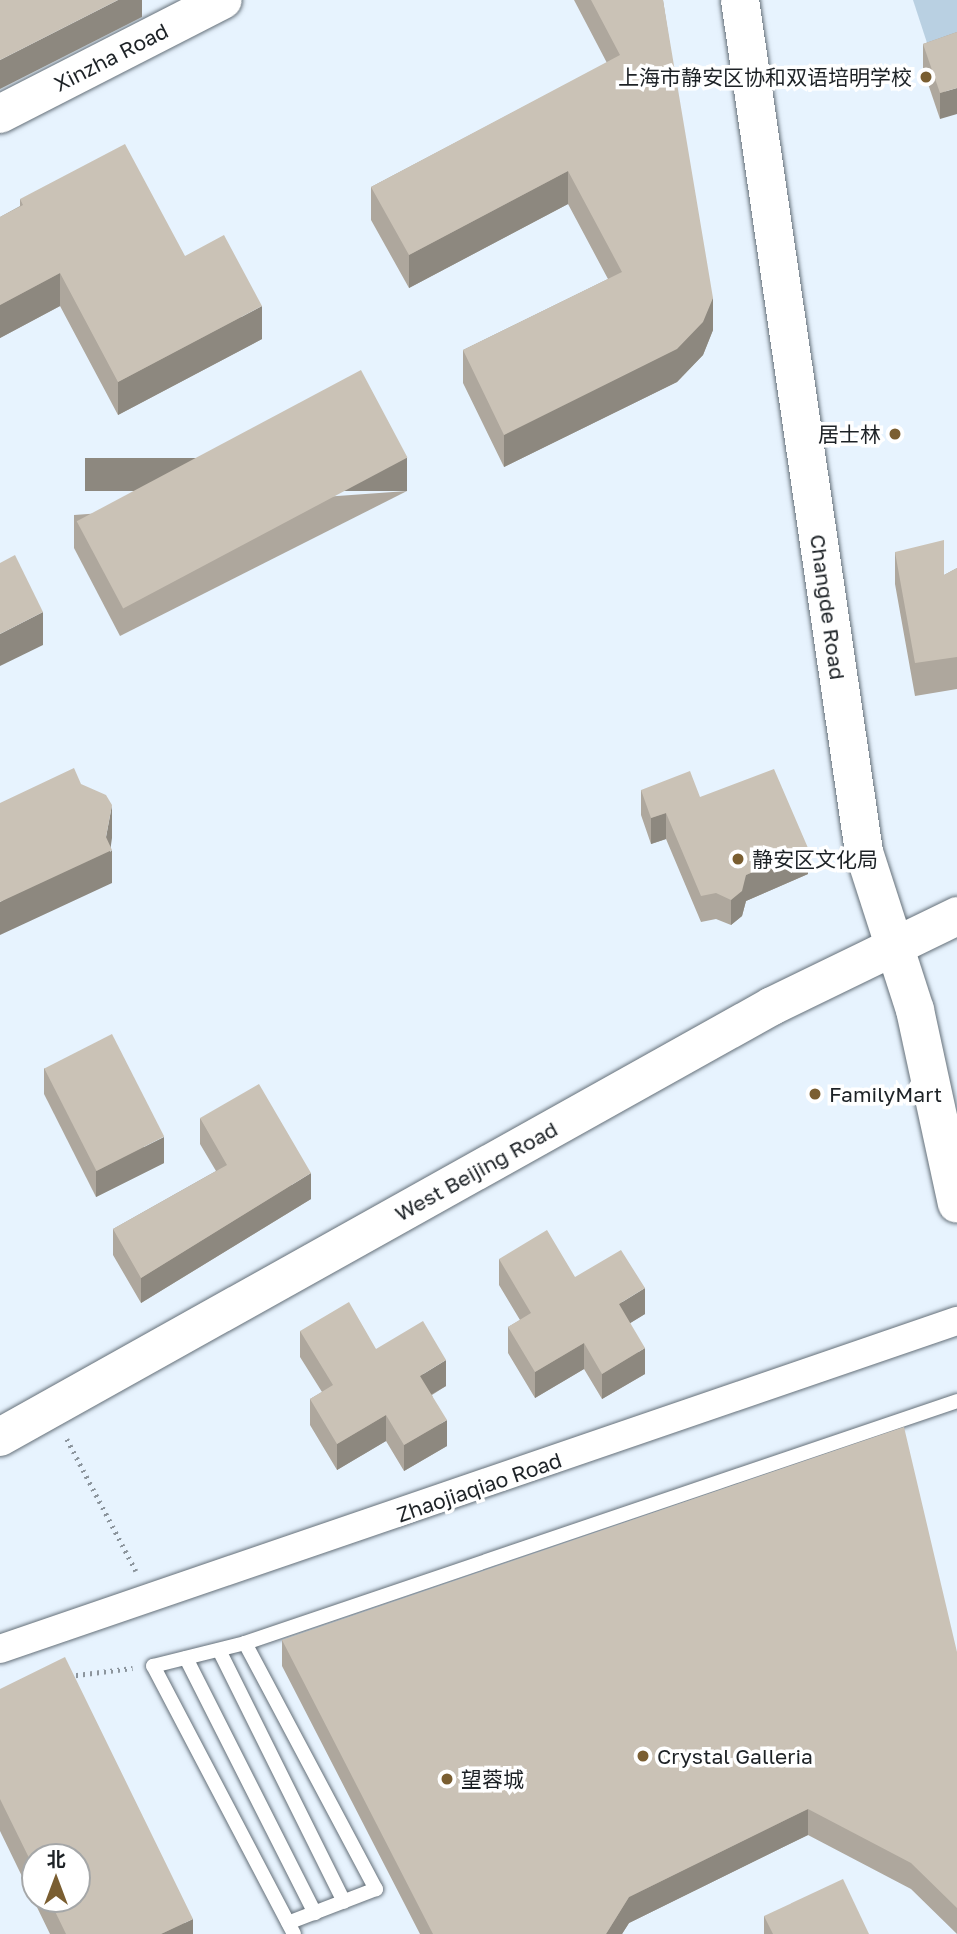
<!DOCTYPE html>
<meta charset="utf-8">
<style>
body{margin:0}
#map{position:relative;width:957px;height:1934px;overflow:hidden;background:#e7f3fe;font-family:"Golos Text","Noto Sans SC",sans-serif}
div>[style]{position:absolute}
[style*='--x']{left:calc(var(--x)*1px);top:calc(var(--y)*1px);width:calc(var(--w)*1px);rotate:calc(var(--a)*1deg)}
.green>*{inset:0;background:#b9d0e2}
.path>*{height:4.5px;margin-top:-2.25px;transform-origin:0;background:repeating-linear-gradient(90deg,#8c959d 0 2px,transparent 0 7px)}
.roads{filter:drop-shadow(0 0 2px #657079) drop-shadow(0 0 2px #657079)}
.lane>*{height:14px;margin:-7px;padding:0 7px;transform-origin:7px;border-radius:7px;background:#fff}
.street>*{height:28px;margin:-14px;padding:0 14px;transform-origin:14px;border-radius:14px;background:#fff}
.secondary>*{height:38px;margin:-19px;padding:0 19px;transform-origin:19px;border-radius:19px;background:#fff}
.wall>*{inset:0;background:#aea79d}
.shaded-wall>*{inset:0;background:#8d887f;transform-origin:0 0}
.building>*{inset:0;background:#cac2b6;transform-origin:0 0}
.dots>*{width:19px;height:19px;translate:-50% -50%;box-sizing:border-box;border:4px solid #fff;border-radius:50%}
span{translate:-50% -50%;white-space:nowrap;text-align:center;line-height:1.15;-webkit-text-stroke:7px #fff;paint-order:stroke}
.street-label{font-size:21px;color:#1d2226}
.poi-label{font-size:21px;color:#1d2226}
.right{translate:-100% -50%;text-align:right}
.left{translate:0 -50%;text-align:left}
.north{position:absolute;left:21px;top:1843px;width:70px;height:70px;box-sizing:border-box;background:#fff;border:2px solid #a5a7a8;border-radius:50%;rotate:0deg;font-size:19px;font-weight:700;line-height:28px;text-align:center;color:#1d2226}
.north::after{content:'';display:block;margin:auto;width:24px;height:32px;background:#7a5e31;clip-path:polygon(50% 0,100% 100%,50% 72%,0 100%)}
</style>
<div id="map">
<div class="green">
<div style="clip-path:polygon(913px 0,957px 0,957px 39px,929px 49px)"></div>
</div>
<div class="path">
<div style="--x:67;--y:1439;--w:149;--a:62.4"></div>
<div style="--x:69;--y:1676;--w:64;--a:-7.1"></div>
</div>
<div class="roads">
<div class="lane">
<div style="--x:245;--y:1643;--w:279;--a:62"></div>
<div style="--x:376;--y:1889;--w:94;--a:158.9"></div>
<div style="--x:219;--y:1650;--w:281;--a:63.6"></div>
<div style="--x:186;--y:1658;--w:286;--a:63.2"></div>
<div style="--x:294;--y:1934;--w:303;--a:-117.7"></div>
<div style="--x:153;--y:1666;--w:95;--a:-14"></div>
<div style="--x:245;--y:1643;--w:752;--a:-18.77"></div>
</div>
<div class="street">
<div style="--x:0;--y:1649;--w:1012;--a:-18.92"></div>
</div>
<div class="secondary">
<div style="--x:740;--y:0;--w:861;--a:81.72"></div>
<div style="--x:864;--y:852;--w:166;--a:72.1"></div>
<div style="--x:915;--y:1010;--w:198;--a:77.8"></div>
<div style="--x:0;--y:114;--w:250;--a:-27.1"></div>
<div style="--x:0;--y:1437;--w:884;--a:-29.17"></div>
<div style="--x:772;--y:1006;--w:206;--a:-25.9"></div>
</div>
</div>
<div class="wall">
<div style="clip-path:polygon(574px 0,663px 0,713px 330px,703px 355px,677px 382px,504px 467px,463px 383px,463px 350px,608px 279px,568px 204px,409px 288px,371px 220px,371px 187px,607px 63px)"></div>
<div style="clip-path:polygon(957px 32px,940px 119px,923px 69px,923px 44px)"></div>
<div style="clip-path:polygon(20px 199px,185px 256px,262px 339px,118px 415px,60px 306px,0 338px,0 217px,20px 206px)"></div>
<div style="clip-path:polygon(407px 491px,120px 636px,74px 548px,74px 515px)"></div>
<div style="clip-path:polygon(895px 552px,944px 575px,957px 568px,957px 689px,915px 696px,895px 584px)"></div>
<div style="clip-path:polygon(641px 790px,700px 797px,808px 874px,746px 901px,742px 916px,731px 925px,716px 919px,701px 922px,666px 839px,651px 844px,641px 815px)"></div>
<div style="clip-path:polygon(44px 1068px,164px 1163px,96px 1197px,44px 1094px)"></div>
<div style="clip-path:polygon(200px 1118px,311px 1199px,141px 1303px,113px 1255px,113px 1229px,216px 1171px,200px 1144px)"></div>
<div style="clip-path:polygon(499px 1259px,575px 1277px,645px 1314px,630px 1323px,645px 1374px,602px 1399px,584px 1369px,535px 1398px,508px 1353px,508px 1327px,520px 1320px,499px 1285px)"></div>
<div style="clip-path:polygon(300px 1331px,376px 1349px,446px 1386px,432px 1395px,447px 1446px,404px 1471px,386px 1441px,337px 1470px,310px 1425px,310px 1399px,322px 1392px,300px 1357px)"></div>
<div style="clip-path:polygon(282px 1640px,957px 1652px,957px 1934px,911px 1889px,808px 1835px,629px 1923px,622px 1934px,420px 1934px,282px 1666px)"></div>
<div style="clip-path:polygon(evenodd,0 1689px,193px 1934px,50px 1934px,0 1831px,0 1689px,35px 1857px,77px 1899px,35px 1899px,35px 1857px)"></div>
<div style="clip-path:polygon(764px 1916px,869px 1934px,764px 1934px)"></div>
</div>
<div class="shaded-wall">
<div style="clip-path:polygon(118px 0,142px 0,142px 17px,0 89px,0 60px)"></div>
<div style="clip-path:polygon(957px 88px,957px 114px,940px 119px,940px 93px)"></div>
<div style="clip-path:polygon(568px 171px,568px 204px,409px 288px,409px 255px)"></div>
<div style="clip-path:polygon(60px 273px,60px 306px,0 338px,0 305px)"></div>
<div style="clip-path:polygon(713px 298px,713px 330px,703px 355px,677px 382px,504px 467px,504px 435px)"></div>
<div style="clip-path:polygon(262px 306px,262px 339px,118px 415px,118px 382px)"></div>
<div style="left:407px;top:458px;width:33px;height:322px;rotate:90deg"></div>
<div style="clip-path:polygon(43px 612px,43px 645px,0 666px,0 634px)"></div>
<div style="clip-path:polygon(112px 805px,112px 838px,110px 852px,112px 850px,112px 883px,0 935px,0 902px,106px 837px)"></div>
<div style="clip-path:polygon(666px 813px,666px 839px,651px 844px,651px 818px)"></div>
<div style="clip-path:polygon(808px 848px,808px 874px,746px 901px,742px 916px,731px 925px,731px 900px,746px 875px)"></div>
<div style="clip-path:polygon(164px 1137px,164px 1163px,96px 1197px,96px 1171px)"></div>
<div style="clip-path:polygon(311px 1173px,311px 1199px,141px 1303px,141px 1278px)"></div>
<div style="clip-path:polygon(645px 1288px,645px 1314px,619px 1330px,619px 1304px)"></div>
<div style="clip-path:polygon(584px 1343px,584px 1369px,535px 1398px,535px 1372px)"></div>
<div style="clip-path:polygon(645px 1348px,645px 1374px,602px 1399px,602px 1374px)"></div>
<div style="clip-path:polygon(446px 1360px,446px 1386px,420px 1401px,420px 1376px)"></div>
<div style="clip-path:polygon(386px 1415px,386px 1441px,337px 1470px,337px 1444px)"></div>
<div style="clip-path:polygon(447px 1420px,447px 1446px,404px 1471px,404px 1445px)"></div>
<div style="clip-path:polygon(808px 1809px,808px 1835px,629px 1923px,622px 1934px,606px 1934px,629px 1897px)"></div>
<div style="clip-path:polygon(193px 1919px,193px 1934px,161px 1934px)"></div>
</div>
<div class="building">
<div style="clip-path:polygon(0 0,118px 0,0 60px)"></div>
<div style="clip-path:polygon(591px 0,663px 0,713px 298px,703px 322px,677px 349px,504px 435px,463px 350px,622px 272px,568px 171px,409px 255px,371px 187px,620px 55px)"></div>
<div style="clip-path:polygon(957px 32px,957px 88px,940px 93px,923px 44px)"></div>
<div style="clip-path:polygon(125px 144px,185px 256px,224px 235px,262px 306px,118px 382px,60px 273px,0 305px,0 217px,23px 205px,20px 199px)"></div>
<div style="left:361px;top:370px;width:99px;height:322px;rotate:62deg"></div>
<div style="clip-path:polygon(944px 540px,944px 575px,957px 568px,957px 657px,915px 663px,895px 552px)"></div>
<div style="clip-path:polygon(15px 555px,43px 612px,0 634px,0 563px)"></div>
<div style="clip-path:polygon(74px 768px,81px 784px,106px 795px,112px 805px,106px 837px,112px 850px,0 902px,0 803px)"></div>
<div style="clip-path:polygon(774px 769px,808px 848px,746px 875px,742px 891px,731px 900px,716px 893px,701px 896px,666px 813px,651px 818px,641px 790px,690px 771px,700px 797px)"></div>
<div style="left:112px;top:1034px;width:115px;height:76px;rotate:63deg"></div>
<div style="clip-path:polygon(259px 1084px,311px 1173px,141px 1278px,113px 1229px,227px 1165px,200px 1118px)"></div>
<div style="clip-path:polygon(547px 1230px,575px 1277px,621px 1250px,645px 1288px,619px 1304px,645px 1348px,602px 1374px,584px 1343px,535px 1372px,508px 1327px,531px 1313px,499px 1259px)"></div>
<div style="clip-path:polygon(349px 1302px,376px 1349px,423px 1321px,446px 1360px,420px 1376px,447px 1420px,404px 1445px,386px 1415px,337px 1444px,310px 1399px,333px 1385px,300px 1331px)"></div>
<div style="clip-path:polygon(904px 1427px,957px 1652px,957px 1908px,911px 1863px,808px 1809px,629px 1897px,606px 1934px,433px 1934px,282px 1640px)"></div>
<div style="clip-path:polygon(65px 1657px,193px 1919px,161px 1934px,66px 1934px,49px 1899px,77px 1899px,77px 1857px,35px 1857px,35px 1870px,0 1799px,0 1689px)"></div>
<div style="clip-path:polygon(843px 1879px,869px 1934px,773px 1934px,764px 1916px)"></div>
</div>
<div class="dots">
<div style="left:926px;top:77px;background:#7a5e31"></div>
<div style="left:895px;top:434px;background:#7a5e31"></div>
<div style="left:738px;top:859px;background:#7a5e31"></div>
<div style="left:815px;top:1094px;background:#7a5e31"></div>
<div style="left:643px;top:1756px;background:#7a5e31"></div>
<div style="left:447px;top:1779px;background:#7a5e31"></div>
</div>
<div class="street-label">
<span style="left:111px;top:57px;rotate:-27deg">Xinzha Road</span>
<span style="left:828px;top:607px;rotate:82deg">Changde Road</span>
<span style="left:476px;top:1171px;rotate:-29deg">West Beijing Road</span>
<span style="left:479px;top:1487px;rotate:-19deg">Zhaojiaqiao Road</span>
</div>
<div class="poi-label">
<span class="right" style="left:912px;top:77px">上海市静安区协和双语培明学校</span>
<span class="right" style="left:881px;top:434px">居士林</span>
<span class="left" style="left:752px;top:859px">静安区文化局</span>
<span class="left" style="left:829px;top:1094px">FamilyMart</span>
<span class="left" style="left:657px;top:1756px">Crystal Galleria</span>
<span class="left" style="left:461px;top:1779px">望蓉城</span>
</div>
<div class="north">北</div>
</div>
